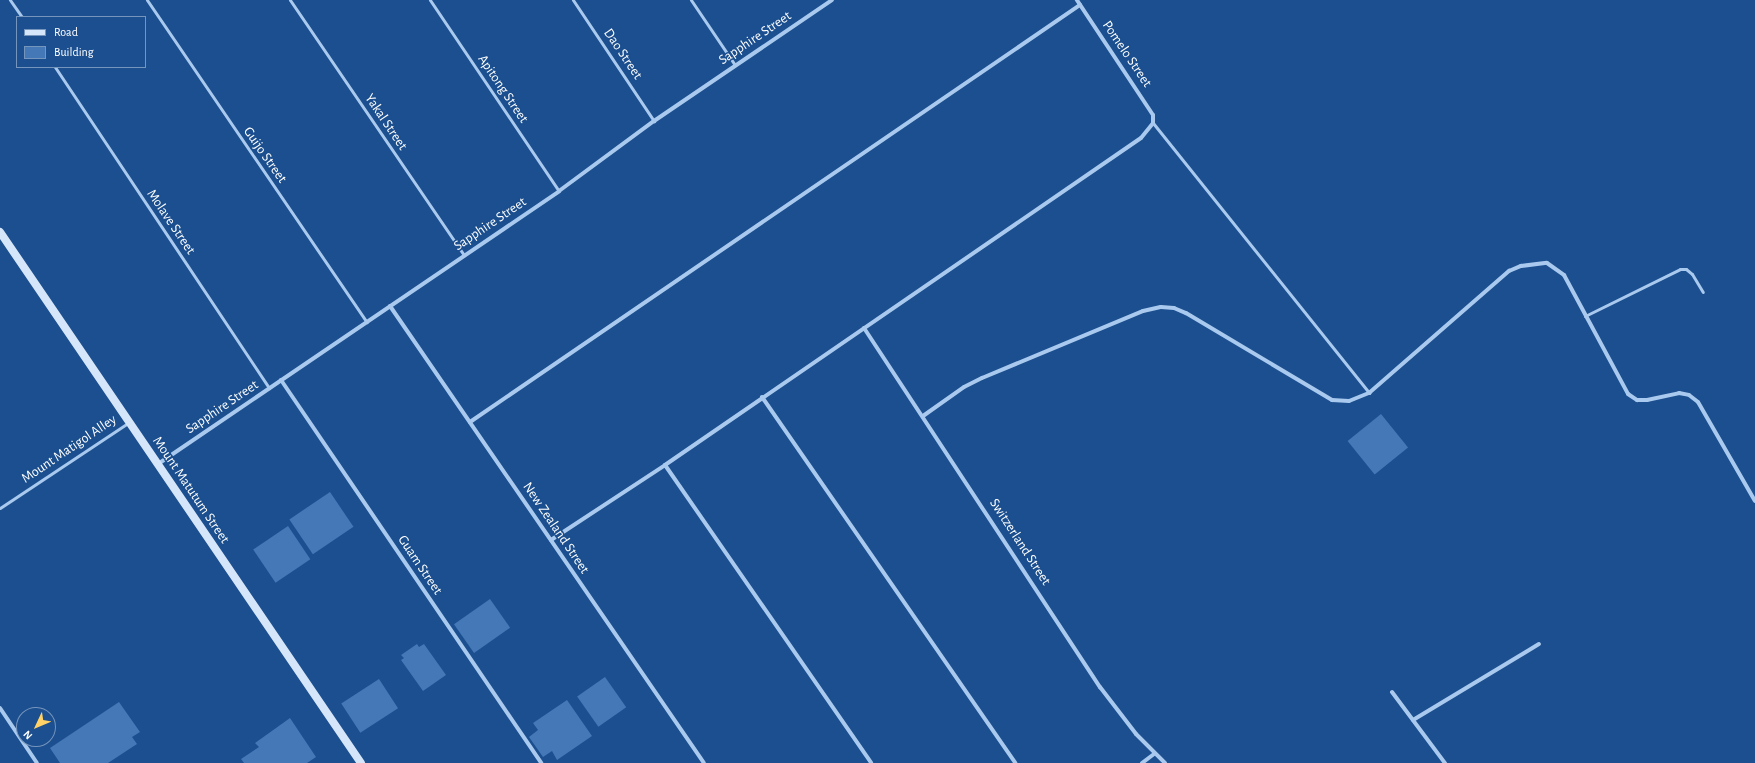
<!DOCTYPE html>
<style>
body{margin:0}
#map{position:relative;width:1755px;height:763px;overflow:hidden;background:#1b4f8f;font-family:"Alegreya Sans",sans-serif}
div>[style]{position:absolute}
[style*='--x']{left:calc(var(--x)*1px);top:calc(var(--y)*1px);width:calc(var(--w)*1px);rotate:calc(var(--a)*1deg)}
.building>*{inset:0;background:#4478b7;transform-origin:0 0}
.lane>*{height:3px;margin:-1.5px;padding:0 1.5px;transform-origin:1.5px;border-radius:1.5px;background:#a9c9ee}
.street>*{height:4px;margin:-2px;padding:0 2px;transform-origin:2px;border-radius:2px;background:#a9c9ee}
.secondary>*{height:8px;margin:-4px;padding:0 4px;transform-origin:4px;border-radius:4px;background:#d6e6fa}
span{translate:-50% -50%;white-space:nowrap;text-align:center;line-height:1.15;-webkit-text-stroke:3px #1b4f8f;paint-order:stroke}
.street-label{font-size:14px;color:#fff}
.legend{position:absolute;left:16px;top:16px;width:130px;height:52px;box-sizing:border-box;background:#1b4f8f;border:1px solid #7695bc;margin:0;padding:5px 7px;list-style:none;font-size:12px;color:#fff}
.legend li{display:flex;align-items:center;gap:8px;height:20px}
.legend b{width:20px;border:1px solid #7695bc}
.north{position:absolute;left:16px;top:707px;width:40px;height:40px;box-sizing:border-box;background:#1b4f8f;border:1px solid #7695bc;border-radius:50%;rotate:226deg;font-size:11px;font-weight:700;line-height:16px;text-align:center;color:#fff}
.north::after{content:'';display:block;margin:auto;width:14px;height:18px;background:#ffd166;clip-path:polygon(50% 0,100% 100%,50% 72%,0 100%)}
</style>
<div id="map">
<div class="building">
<div style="left:1381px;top:414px;width:43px;height:43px;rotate:51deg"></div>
<div style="left:330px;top:492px;width:42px;height:49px;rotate:56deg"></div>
<div style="left:288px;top:526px;width:40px;height:42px;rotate:56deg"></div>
<div style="left:490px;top:599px;width:35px;height:44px;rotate:55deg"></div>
<div style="clip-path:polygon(417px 644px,419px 647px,424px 644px,446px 675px,423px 691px,401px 660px,404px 658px,401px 655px)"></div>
<div style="left:605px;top:677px;width:37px;height:34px;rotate:55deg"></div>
<div style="left:379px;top:679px;width:35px;height:45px;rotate:57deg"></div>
<div style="clip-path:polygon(567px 700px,592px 736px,557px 760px,552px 751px,543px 757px,529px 737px,538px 730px,533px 723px)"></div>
<div style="clip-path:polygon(119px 702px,140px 732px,132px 737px,137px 744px,108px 763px,60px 763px,50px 748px)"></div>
<div style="clip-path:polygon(290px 718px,316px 757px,307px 763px,244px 763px,241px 759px,259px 747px,255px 743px)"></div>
</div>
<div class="lane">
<div style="--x:10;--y:0;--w:21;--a:55"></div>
<div style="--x:147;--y:0;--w:390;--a:55.7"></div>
<div style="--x:290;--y:0;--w:309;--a:55.7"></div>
<div style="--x:430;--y:0;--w:230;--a:56"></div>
<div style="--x:573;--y:0;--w:146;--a:56.2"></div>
<div style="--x:691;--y:0;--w:78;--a:55.9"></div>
<div style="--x:55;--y:67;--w:386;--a:56.3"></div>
<div style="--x:1153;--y:123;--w:346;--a:51.3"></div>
<div style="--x:1585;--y:316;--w:106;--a:-26.3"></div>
<div style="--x:1680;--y:269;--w:6;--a:0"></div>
<div style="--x:1686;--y:269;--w:8;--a:40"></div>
<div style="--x:1692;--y:274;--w:21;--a:59"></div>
<div style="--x:0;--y:508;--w:154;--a:-33.6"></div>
</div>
<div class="street">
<div style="--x:390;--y:306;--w:554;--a:55.51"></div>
<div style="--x:864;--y:328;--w:430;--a:56.7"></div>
<div style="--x:1100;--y:687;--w:59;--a:52.5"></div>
<div style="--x:1136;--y:734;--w:41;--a:45"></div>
<div style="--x:281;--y:380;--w:463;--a:55.8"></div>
<div style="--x:762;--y:397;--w:445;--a:55.3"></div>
<div style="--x:923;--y:416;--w:50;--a:-35.3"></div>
<div style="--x:964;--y:387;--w:20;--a:-27"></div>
<div style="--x:982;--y:378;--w:174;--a:-22.6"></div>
<div style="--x:1143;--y:311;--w:18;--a:-13"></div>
<div style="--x:1161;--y:307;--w:13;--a:4"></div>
<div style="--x:1174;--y:308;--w:13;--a:23"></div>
<div style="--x:1186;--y:313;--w:170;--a:30.8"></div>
<div style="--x:1332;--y:400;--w:17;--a:3"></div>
<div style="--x:1349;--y:401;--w:22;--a:-22"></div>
<div style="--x:1369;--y:393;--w:186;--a:-41.1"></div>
<div style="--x:1509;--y:271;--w:13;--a:-23"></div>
<div style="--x:1521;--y:266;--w:26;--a:-7"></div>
<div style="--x:1547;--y:263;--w:21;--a:35"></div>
<div style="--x:1564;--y:275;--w:135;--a:61.7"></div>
<div style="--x:1628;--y:394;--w:11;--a:34"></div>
<div style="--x:1637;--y:400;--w:10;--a:0"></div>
<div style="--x:1647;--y:400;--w:33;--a:-12"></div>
<div style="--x:1679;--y:393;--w:10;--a:11"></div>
<div style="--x:1689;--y:395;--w:11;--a:38"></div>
<div style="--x:1698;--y:402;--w:114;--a:60.1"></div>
<div style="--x:470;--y:422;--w:739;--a:-34.36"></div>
<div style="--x:158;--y:464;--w:485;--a:-34.2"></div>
<div style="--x:559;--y:191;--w:118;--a:-36.4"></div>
<div style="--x:654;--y:121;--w:215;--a:-34.2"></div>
<div style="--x:665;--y:465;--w:362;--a:55.3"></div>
<div style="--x:551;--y:540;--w:136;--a:-33.3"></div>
<div style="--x:665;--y:465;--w:577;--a:-34.49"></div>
<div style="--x:1141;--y:138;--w:19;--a:-51"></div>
<div style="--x:1153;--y:123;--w:8;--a:-90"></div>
<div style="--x:1153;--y:115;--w:138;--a:-123.5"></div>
<div style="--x:1392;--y:692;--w:89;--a:53.3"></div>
<div style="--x:0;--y:708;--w:66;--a:56.1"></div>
<div style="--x:1413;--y:720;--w:147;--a:-31.1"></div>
<div style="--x:1142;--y:763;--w:15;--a:-37"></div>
</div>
<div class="secondary">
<div style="--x:0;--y:232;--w:642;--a:55.79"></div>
</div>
<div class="street-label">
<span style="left:755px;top:38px;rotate:-34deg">Sapphire Street</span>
<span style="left:623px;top:54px;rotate:56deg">Dao Street</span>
<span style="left:1127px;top:54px;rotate:56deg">Pomelo Street</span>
<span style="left:503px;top:89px;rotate:56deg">Apitong Street</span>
<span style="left:386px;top:122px;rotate:56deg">Yakal Street</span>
<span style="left:265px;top:155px;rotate:55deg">Guijo Street</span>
<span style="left:171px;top:222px;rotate:56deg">Molave Street</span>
<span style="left:490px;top:224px;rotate:-34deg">Sapphire Street</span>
<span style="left:222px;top:407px;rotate:-34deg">Sapphire Street</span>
<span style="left:69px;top:449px;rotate:-34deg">Mount Matigol Alley</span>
<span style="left:191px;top:490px;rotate:56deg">Mount Matutum Street</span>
<span style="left:556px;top:528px;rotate:56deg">New Zealand Street</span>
<span style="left:1020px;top:542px;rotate:57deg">Switzerland Street</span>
<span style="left:420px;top:565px;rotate:56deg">Guam Street</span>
</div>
<ul class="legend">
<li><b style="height:5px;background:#d6e6fa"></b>Road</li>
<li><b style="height:11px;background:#4478b7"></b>Building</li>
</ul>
<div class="north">N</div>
</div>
